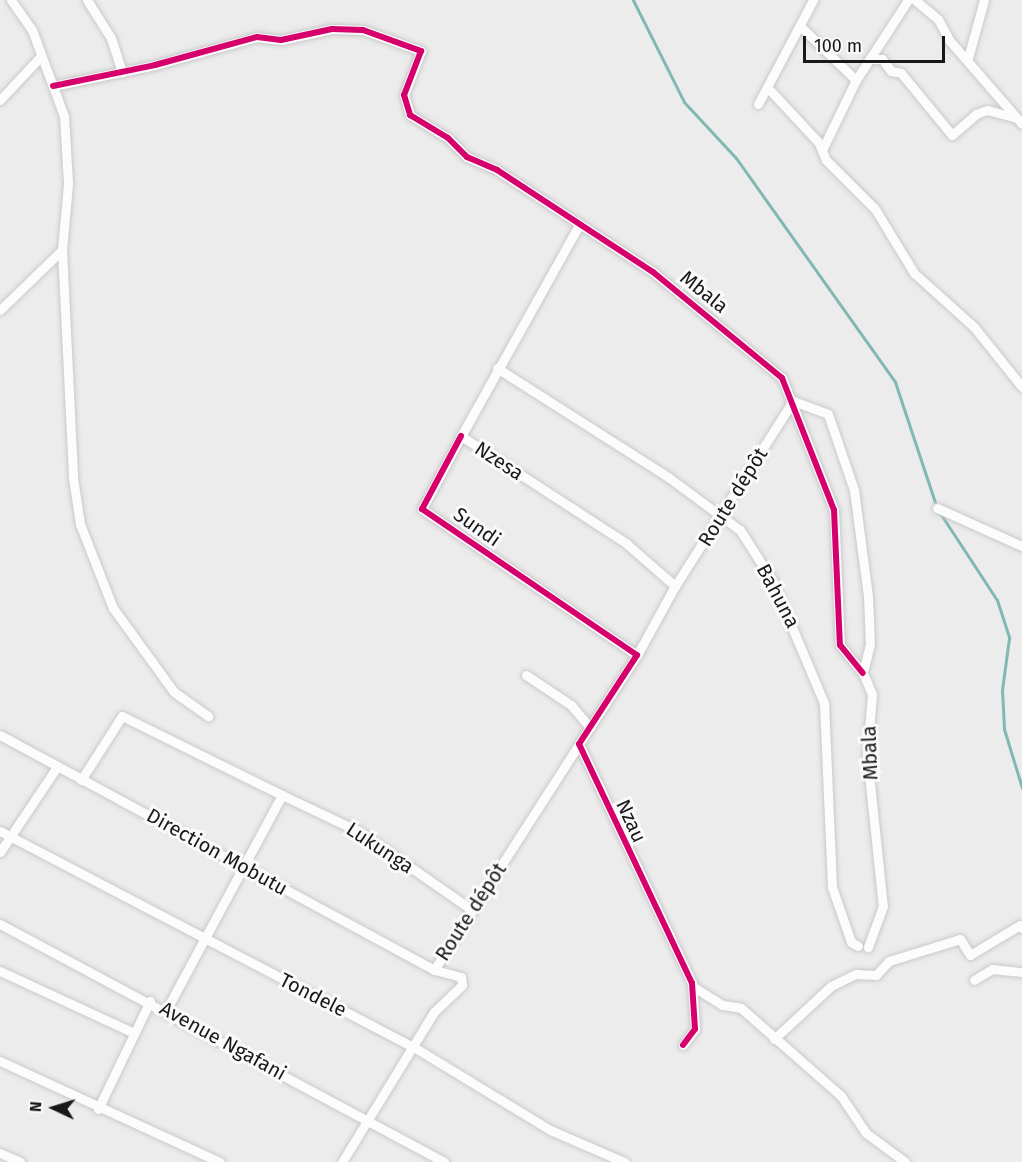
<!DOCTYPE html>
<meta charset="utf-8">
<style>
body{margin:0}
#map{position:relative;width:1022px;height:1162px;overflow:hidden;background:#edeced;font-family:"Fira Sans",sans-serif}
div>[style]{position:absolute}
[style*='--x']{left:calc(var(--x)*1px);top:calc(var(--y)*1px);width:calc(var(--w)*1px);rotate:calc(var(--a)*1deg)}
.stream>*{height:3px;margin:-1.5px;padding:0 1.5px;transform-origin:1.5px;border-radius:1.5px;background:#80b8b2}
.roads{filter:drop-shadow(0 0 2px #cac9ca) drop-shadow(0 0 2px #cac9ca)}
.street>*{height:9px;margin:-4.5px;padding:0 4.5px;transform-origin:4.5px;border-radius:4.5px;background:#fcfcfc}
.cycleway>*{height:6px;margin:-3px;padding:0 3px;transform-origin:3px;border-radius:3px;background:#d6006c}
span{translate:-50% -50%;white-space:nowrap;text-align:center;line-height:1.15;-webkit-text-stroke:6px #faf9fb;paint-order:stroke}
.street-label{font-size:20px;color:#191819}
.north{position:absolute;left:24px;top:1078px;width:60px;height:60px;-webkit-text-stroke:4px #faf9fb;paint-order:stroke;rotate:274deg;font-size:16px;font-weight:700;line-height:24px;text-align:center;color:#191819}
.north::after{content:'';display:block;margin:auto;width:21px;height:27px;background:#191819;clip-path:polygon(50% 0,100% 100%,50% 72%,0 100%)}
.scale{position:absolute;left:803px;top:36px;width:142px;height:27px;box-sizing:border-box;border:3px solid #191819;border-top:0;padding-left:8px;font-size:18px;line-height:21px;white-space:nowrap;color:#191819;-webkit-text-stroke:4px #faf9fb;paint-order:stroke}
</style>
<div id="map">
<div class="stream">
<div style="--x:633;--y:0;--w:114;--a:63.4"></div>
<div style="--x:684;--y:102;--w:76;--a:47.1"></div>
<div style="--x:736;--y:158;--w:275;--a:54.6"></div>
<div style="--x:895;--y:382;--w:133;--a:71.6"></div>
<div style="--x:940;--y:513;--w:104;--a:56.8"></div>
<div style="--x:997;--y:600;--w:40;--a:72"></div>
<div style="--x:1009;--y:638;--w:52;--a:97.7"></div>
<div style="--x:1002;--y:690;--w:39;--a:87"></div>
<div style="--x:1004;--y:729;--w:62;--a:73"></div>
</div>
<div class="roads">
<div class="street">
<div style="--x:11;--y:0;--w:37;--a:55"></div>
<div style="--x:32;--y:30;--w:92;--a:69.6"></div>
<div style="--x:64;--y:116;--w:68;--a:86.6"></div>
<div style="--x:68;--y:184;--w:66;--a:95.2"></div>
<div style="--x:62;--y:250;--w:228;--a:87.2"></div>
<div style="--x:73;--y:478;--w:47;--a:81.3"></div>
<div style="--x:80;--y:524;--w:90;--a:68.6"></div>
<div style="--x:113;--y:608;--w:104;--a:54"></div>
<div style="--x:174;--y:692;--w:42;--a:35.2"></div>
<div style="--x:87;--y:0;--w:45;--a:57.7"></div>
<div style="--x:111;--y:38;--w:36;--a:72"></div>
<div style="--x:915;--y:0;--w:30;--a:40"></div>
<div style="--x:938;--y:19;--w:24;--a:62"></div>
<div style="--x:949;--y:40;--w:111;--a:49"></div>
<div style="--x:800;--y:26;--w:78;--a:44"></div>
<div style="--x:968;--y:58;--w:60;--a:-74.6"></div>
<div style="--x:870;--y:59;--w:12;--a:0"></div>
<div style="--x:882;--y:59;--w:15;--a:53"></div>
<div style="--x:891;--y:71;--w:10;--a:11"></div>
<div style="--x:901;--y:73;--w:80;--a:50.6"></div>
<div style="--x:952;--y:135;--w:32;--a:-41"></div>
<div style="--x:976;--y:114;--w:12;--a:-20"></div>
<div style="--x:987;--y:110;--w:31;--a:15"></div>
<div style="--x:53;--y:86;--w:104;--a:-11.6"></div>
<div style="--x:155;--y:65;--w:106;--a:-15.4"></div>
<div style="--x:257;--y:37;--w:24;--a:7"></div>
<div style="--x:281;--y:40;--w:52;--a:-12.2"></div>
<div style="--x:332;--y:29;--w:31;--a:2"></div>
<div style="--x:363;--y:30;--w:62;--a:19.9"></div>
<div style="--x:421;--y:51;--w:47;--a:111.1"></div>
<div style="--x:404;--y:95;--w:21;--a:73"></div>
<div style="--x:410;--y:115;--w:44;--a:31.2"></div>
<div style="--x:448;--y:138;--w:27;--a:45"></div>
<div style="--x:467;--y:157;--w:33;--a:23"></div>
<div style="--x:497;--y:170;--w:186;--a:33.2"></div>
<div style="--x:653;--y:272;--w:167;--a:39.4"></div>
<div style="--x:782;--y:378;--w:142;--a:68.5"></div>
<div style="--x:834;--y:510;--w:135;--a:87.5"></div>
<div style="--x:840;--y:645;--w:36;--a:51"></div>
<div style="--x:767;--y:87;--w:76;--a:47.1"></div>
<div style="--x:819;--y:143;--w:18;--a:68"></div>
<div style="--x:826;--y:160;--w:69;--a:45"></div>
<div style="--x:875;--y:209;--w:75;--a:58.6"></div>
<div style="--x:914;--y:273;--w:81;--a:42"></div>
<div style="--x:974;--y:327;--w:77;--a:51.3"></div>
<div style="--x:0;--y:100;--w:60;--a:-47"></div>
<div style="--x:758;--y:104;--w:118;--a:-62.1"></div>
<div style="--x:822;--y:150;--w:78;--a:-64.1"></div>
<div style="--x:856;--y:80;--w:95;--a:-57"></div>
<div style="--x:579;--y:225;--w:242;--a:119.2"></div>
<div style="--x:461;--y:436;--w:198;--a:33"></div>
<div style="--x:627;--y:544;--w:64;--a:41.2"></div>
<div style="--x:0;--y:310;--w:86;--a:-44.1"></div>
<div style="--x:497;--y:368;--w:203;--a:32.5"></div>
<div style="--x:668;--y:477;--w:89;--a:36.4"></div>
<div style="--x:740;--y:530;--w:59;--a:57.4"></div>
<div style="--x:772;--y:580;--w:134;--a:67.1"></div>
<div style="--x:824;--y:703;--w:184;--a:87.5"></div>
<div style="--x:832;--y:887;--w:58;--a:70.9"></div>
<div style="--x:851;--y:942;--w:8;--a:30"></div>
<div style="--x:793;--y:401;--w:37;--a:20"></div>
<div style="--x:828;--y:414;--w:80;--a:71.1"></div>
<div style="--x:854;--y:490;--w:108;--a:82.5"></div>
<div style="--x:868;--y:597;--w:47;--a:87.6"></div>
<div style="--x:870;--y:644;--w:30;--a:104"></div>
<div style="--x:863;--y:673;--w:23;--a:67"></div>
<div style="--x:872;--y:694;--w:61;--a:94.7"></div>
<div style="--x:867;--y:755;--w:152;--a:84"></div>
<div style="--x:883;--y:906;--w:44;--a:110.1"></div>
<div style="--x:461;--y:436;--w:83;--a:118.1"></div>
<div style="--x:422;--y:509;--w:260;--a:34.2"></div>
<div style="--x:637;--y:655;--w:106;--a:123.1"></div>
<div style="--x:579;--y:744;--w:264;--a:64.7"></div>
<div style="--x:692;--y:983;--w:46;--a:86.3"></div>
<div style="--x:695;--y:1029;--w:20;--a:127"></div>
<div style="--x:937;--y:508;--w:93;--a:24.1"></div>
<div style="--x:637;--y:655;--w:79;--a:-61.2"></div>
<div style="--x:675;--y:586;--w:219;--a:-57.5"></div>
<div style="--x:526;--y:675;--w:54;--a:33.7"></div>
<div style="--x:571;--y:705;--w:26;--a:50"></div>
<div style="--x:0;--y:735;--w:494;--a:28.4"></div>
<div style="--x:81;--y:780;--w:76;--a:-57.4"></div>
<div style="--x:122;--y:716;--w:178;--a:26.3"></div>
<div style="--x:282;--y:795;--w:244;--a:118.3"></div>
<div style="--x:282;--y:795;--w:86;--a:25.4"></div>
<div style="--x:360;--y:832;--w:136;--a:34.9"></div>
<div style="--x:0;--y:831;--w:465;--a:27.6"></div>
<div style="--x:412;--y:1046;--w:162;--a:31.3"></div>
<div style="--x:550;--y:1130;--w:81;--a:23.4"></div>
<div style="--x:0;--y:852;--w:102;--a:-56.2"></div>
<div style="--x:0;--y:924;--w:504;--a:28.19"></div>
<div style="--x:0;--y:971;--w:148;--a:24.8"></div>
<div style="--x:974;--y:980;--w:21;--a:-31"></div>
<div style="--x:992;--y:969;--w:30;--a:6"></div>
<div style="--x:692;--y:986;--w:36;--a:32"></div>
<div style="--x:723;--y:1005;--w:18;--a:9"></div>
<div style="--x:741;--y:1008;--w:133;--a:41.3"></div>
<div style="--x:841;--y:1096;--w:45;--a:56"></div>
<div style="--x:866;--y:1133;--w:49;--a:36.6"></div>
<div style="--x:774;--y:1039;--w:78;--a:-42.9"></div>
<div style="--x:831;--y:986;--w:28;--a:-26"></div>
<div style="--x:856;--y:974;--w:20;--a:3"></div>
<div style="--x:876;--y:975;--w:19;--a:-47"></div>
<div style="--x:889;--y:961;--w:74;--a:-17.2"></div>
<div style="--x:960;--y:939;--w:19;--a:58"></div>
<div style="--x:970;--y:955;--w:58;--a:-31"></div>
<div style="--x:1020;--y:925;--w:4;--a:56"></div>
<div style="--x:0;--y:1061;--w:242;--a:24.7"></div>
<div style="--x:98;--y:1109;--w:120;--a:-64.3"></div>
<div style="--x:0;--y:1153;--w:22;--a:24"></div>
<div style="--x:342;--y:1162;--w:176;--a:-58.5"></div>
<div style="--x:434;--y:1012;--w:39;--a:-44"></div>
<div style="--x:462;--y:985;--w:8;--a:-97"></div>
<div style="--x:461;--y:977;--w:28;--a:-165"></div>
<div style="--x:434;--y:970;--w:269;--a:-57.3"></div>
</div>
</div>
<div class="cycleway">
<div style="--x:53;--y:86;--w:104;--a:-11.6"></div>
<div style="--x:155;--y:65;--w:106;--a:-15.4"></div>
<div style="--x:257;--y:37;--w:24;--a:7"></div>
<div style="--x:281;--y:40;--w:52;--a:-12.2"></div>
<div style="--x:332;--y:29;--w:31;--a:2"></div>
<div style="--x:363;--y:30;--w:62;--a:19.9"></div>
<div style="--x:421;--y:51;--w:47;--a:111.1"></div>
<div style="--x:404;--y:95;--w:21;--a:73"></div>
<div style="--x:410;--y:115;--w:44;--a:31.2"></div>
<div style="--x:448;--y:138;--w:27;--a:45"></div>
<div style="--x:467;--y:157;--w:33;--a:23"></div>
<div style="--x:497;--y:170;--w:186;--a:33.2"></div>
<div style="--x:653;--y:272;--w:167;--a:39.4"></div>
<div style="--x:782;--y:378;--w:142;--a:68.5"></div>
<div style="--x:834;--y:510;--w:135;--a:87.5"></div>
<div style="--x:840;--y:645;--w:36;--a:51"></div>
<div style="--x:461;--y:436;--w:83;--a:118.1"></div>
<div style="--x:422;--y:509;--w:260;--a:34.2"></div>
<div style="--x:637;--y:655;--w:106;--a:123.1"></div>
<div style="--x:579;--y:744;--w:264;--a:64.7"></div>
<div style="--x:692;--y:983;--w:46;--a:86.3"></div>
<div style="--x:695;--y:1029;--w:20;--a:127"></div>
</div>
<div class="street-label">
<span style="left:704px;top:292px;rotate:39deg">Mbala</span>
<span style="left:499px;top:461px;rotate:33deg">Nzesa</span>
<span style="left:733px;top:497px;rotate:-58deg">Route dépôt</span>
<span style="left:477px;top:527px;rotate:35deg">Sundi</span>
<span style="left:778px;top:596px;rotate:62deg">Bahuna</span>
<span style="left:870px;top:753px;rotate:-92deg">Mbala</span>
<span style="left:631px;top:821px;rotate:65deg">Nzau</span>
<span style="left:380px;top:848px;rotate:33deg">Lukunga</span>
<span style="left:217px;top:852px;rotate:29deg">Direction Mobutu</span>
<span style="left:471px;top:912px;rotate:-57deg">Route dépôt</span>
<span style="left:313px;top:995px;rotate:27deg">Tondele</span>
<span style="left:223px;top:1041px;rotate:29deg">Avenue Ngafani</span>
</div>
<div class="north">N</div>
<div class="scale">100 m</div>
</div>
